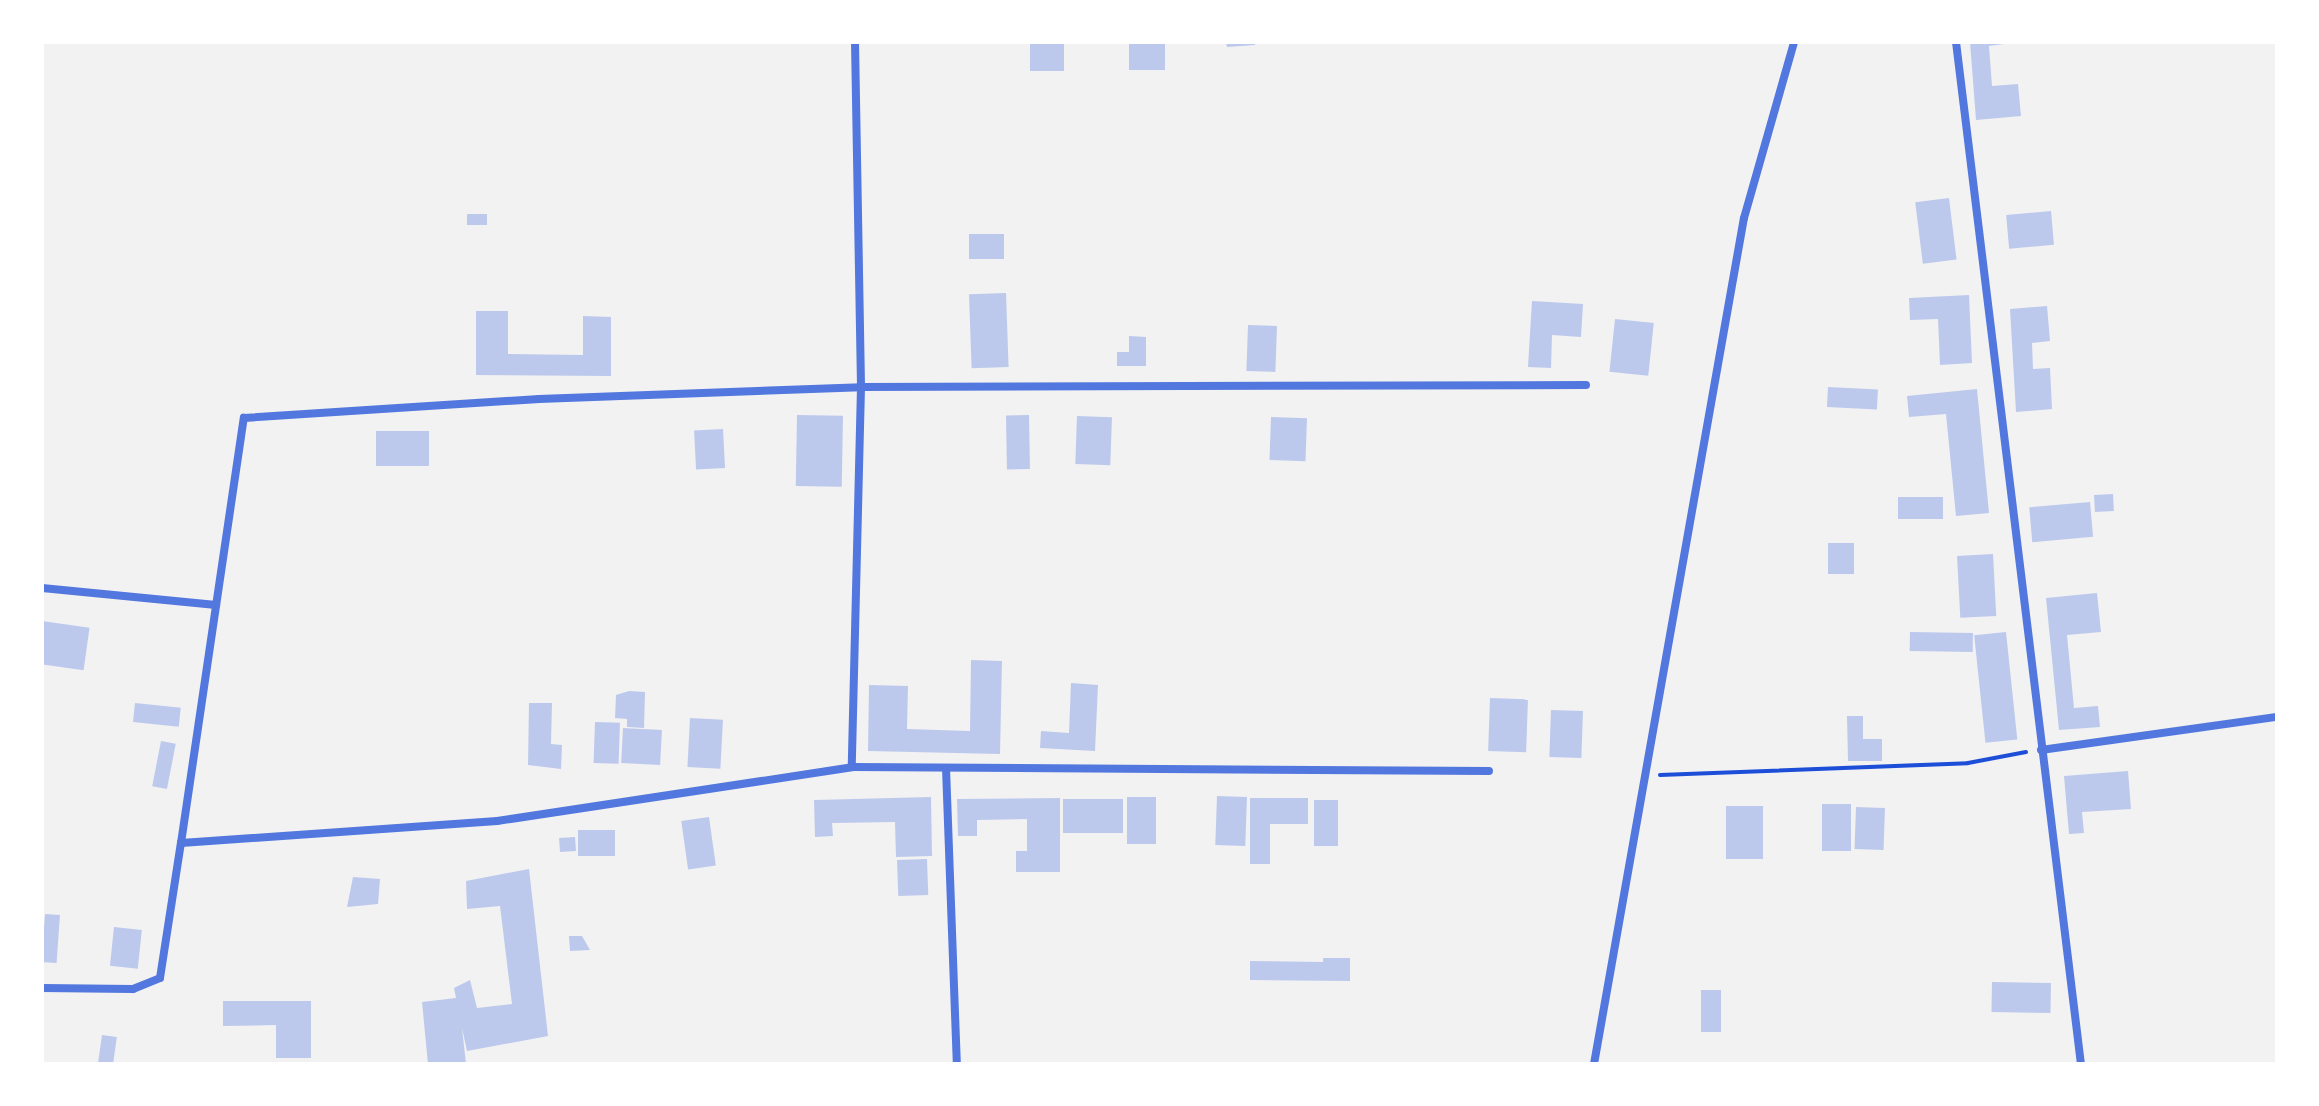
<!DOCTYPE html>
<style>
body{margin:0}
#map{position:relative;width:2319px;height:1106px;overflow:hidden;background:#f2f2f2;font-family:"Exo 2",sans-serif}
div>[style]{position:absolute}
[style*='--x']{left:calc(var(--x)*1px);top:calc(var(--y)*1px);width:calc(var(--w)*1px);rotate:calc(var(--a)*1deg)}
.building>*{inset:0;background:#bdc9ec;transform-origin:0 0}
.path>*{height:4px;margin:-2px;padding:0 2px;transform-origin:2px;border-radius:2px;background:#1d4ed8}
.minor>*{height:8px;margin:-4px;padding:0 4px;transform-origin:4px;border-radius:4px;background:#5277de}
span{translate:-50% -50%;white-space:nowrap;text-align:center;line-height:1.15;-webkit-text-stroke:8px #fff;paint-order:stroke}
.frame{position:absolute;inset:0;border:44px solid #fff;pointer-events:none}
</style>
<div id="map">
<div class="building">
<div style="left:1030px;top:42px;width:34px;height:29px"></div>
<div style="left:1129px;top:42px;width:36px;height:28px"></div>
<div style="clip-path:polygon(1226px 42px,1255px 42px,1255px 45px,1227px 47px)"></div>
<div style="clip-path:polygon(1970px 42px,2019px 42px,1989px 46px,1992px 86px,2018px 84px,2021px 116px,1976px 120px)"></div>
<div style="left:1949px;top:198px;width:62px;height:34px;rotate:83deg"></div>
<div style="left:2051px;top:211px;width:34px;height:45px;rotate:85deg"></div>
<div style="left:467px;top:214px;width:20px;height:11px"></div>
<div style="left:1004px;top:234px;width:25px;height:35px;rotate:90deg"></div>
<div style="left:1006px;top:293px;width:74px;height:37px;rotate:88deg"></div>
<div style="clip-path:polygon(1969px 295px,1972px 363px,1940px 365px,1938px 319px,1910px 320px,1909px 298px)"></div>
<div style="clip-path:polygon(1532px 301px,1583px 304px,1581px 337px,1552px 335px,1551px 368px,1528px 367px)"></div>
<div style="clip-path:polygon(2047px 306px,2050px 341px,2032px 343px,2033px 369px,2050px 368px,2052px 409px,2016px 412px,2010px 309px)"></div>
<div style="clip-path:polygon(476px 311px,508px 311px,508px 354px,583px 355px,583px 316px,611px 317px,611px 376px,476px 375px)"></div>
<div style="left:1615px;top:319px;width:39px;height:53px;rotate:6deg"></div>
<div style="left:1248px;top:325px;width:29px;height:46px;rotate:2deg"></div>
<div style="clip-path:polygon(1129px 336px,1146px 337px,1146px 366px,1117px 366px,1117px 352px,1129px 352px)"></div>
<div style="left:1828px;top:387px;width:50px;height:20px;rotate:3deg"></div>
<div style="clip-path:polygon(1977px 389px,1989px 513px,1956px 516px,1946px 414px,1909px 417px,1907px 396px)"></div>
<div style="left:797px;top:415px;width:46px;height:71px;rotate:1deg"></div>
<div style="left:1029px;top:415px;width:54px;height:23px;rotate:89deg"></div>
<div style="left:1077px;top:416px;width:35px;height:48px;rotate:2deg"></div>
<div style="left:1271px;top:417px;width:36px;height:43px;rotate:2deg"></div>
<div style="left:723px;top:429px;width:39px;height:29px;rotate:87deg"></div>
<div style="left:376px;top:431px;width:53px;height:35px"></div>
<div style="left:2113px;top:494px;width:17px;height:19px;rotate:87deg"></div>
<div style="left:1943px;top:497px;width:22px;height:45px;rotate:90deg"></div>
<div style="left:2090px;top:502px;width:35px;height:61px;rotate:85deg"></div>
<div style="left:1828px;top:543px;width:26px;height:31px"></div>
<div style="left:1993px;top:554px;width:62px;height:36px;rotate:87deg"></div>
<div style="clip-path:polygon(2097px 593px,2101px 632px,2067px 635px,2074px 708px,2098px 706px,2100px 727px,2059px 730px,2046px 598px)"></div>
<div style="left:42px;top:621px;width:48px;height:43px;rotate:8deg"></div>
<div style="left:1910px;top:632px;width:63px;height:19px;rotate:1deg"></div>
<div style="left:2006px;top:632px;width:108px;height:32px;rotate:84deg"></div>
<div style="clip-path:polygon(971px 660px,1002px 661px,1000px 754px,868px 751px,869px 685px,908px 686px,907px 729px,970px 731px)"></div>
<div style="clip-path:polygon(1071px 683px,1098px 685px,1095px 751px,1040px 748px,1041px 731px,1069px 733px)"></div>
<div style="clip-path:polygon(629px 691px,645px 692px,644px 728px,627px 727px,627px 719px,615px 718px,616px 695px)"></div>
<div style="left:1490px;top:698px;width:38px;height:53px;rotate:2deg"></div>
<div style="left:135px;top:703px;width:46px;height:19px;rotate:6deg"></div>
<div style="clip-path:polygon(529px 703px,552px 703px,551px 744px,562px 745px,561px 769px,528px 765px)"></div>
<div style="left:1551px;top:710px;width:32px;height:47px;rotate:2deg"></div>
<div style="clip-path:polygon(1847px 716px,1863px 716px,1863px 739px,1882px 739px,1882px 761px,1848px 761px)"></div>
<div style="left:690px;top:718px;width:33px;height:49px;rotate:3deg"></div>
<div style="left:595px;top:722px;width:25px;height:41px;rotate:2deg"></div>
<div style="left:623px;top:728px;width:39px;height:35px;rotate:3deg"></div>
<div style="left:161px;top:741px;width:15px;height:46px;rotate:11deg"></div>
<div style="clip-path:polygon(2128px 771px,2131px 809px,2082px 812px,2084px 833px,2069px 834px,2064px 776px)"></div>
<div style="left:1217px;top:796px;width:30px;height:49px;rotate:2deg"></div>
<div style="clip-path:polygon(931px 797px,932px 856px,896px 857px,895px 822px,832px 823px,833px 836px,815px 837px,814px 800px)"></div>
<div style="left:1127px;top:797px;width:29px;height:47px"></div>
<div style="clip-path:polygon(1060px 798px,1060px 872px,1016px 872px,1016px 851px,1027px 851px,1027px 819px,977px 820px,977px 836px,958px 836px,957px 799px)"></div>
<div style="clip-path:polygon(1250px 798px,1308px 798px,1308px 824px,1270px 824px,1270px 864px,1250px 864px)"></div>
<div style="left:1123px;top:799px;width:34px;height:60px;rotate:90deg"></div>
<div style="left:1314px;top:800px;width:24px;height:46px"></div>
<div style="left:1822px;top:804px;width:29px;height:47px"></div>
<div style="left:1726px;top:806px;width:37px;height:53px"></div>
<div style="left:1856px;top:807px;width:29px;height:42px;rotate:2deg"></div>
<div style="left:709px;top:817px;width:49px;height:28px;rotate:82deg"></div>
<div style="left:615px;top:830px;width:26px;height:37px;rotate:90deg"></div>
<div style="left:575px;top:837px;width:14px;height:16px;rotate:86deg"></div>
<div style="left:927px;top:859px;width:36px;height:30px;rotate:88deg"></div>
<div style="clip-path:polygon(529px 869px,548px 1036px,467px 1051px,462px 1028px,466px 1064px,428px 1064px,422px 1002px,456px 998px,454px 988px,470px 980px,477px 1008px,512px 1004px,500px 906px,467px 909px,466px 881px)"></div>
<div style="clip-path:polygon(353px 877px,380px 879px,378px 904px,347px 907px)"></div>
<div style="left:45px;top:914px;width:15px;height:48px;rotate:4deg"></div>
<div style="left:114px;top:927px;width:28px;height:39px;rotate:6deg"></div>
<div style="clip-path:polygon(569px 936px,582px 936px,590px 950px,570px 951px)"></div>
<div style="clip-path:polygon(1323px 958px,1350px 958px,1350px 981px,1250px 980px,1250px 961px,1323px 962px)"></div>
<div style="left:1992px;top:982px;width:59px;height:30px;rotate:1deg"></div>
<div style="left:1701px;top:990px;width:20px;height:42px"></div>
<div style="clip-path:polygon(223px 1001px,311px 1001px,311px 1058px,276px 1058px,276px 1025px,223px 1026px)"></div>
<div style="left:102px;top:1035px;width:15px;height:29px;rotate:8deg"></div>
</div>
<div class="path">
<div style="--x:1660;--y:775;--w:308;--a:-2.2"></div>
<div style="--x:1968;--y:763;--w:59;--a:-10.7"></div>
</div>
<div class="minor">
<div style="--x:855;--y:42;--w:345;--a:89"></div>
<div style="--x:861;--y:387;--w:380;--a:91.4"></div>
<div style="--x:852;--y:767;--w:637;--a:0.36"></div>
<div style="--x:1956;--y:42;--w:1030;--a:83.03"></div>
<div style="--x:42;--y:588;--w:175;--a:5.6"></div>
<div style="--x:2041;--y:750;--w:238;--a:-8"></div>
<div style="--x:946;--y:768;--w:296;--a:87.9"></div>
<div style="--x:181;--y:843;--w:430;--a:-81.6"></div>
<div style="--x:244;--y:418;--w:296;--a:-3.7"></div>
<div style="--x:539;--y:399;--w:322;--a:-2.1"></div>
<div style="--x:861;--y:387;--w:725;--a:-0.16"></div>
<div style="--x:42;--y:988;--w:91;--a:0.6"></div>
<div style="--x:133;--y:989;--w:29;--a:-22"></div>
<div style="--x:160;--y:978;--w:137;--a:-81.2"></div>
<div style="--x:181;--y:843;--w:317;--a:-4"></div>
<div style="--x:497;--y:821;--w:359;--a:-8.6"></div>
<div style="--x:1594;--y:1064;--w:859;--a:-79.95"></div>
<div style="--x:1744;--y:218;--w:183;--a:-74.1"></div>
</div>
<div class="frame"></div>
</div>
